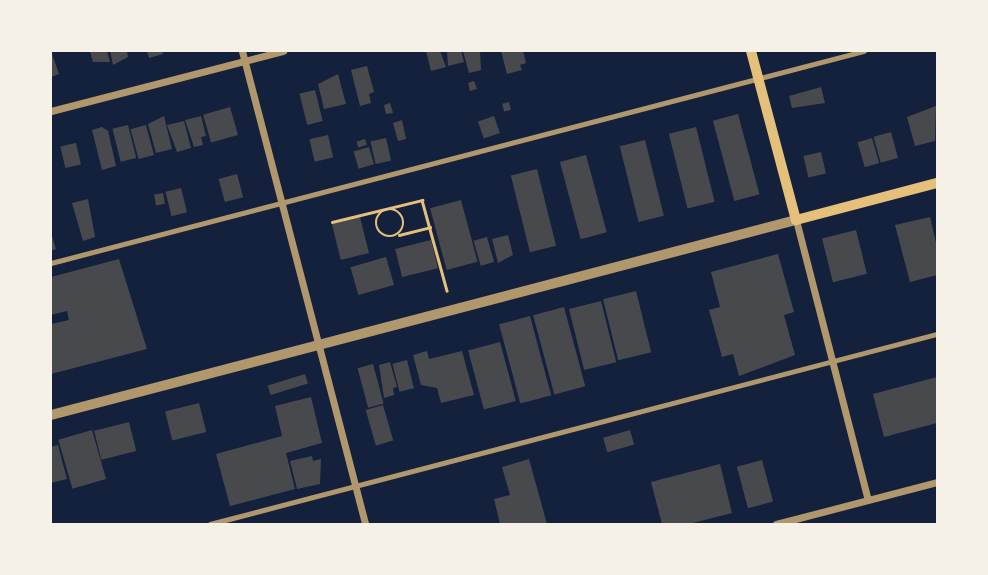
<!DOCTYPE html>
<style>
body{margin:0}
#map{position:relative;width:988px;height:575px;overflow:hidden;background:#14213d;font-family:"Alegreya Sans",sans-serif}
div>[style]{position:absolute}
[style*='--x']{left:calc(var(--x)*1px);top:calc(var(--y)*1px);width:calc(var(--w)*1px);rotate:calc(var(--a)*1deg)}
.building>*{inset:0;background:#48494c;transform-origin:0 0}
.path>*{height:2.5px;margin:-1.25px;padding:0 1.25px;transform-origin:1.25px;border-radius:1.25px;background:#e5c07b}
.path>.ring{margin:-1.25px;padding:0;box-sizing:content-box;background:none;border:2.5px solid #e5c07b;border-radius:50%}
.service>*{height:4.5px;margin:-2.25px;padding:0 2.25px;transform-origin:2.25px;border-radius:2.25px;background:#b1986c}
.minor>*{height:7px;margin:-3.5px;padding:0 3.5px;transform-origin:3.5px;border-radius:3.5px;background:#b1986c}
.tertiary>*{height:10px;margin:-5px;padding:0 5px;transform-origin:5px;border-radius:5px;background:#b1986c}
.secondary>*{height:10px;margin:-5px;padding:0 5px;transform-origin:5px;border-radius:5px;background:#e5c07b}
span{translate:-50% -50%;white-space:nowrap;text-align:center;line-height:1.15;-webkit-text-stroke:6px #f6f1e7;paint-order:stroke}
.frame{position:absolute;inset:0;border:52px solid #f6f1e7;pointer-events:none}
</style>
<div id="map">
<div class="building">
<div style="clip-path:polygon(51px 51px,59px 74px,51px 77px)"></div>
<div style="clip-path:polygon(90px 51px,107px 51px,110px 62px,93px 62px)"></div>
<div style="clip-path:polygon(110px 51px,127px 51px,128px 57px,113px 65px)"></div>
<div style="clip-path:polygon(147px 51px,162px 51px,163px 54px,149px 58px)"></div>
<div style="clip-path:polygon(426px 51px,440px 51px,446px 67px,431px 71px)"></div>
<div style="clip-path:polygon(447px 51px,461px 51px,464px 62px,448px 66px)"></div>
<div style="clip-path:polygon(463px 51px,480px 51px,481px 70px,469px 73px)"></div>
<div style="clip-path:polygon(501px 51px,523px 51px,526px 63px,520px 65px,522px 70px,507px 74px)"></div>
<div style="clip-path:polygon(367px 66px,374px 92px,369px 94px,371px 103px,360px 106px,351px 70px)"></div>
<div style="clip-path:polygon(338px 74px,346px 104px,324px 109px,318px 84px)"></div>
<div style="clip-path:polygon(474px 81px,477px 89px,470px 91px,468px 83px)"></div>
<div style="clip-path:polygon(821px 87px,825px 103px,792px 108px,789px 96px)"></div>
<div style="left:315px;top:90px;width:32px;height:16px;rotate:76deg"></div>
<div style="left:509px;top:102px;width:8px;height:7px;rotate:76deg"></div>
<div style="clip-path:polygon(390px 103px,393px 113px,386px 114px,384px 105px)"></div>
<div style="clip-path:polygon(936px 106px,935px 141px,915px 146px,907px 117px)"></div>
<div style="left:230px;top:107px;width:29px;height:28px;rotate:74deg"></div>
<div style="left:738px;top:114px;width:83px;height:26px;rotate:75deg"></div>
<div style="clip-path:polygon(164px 116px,172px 149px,156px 153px,148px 124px)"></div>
<div style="clip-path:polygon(201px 116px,206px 136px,201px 137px,203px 145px,194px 147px,185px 120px)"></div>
<div style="left:494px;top:116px;width:18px;height:17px;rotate:71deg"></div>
<div style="clip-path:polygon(402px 120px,406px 139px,398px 141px,393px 123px)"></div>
<div style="clip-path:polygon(184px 121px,191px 148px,177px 152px,167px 125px)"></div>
<div style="left:128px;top:125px;width:34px;height:16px;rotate:76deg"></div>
<div style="left:146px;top:125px;width:31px;height:16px;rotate:75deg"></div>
<div style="clip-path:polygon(102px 127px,108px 131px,116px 166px,102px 170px,92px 130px)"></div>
<div style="left:696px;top:127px;width:77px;height:28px;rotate:76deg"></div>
<div style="left:891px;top:132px;width:27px;height:18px;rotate:75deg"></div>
<div style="left:328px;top:135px;width:23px;height:19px;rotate:77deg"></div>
<div style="left:386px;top:138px;width:23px;height:16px;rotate:77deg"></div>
<div style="left:872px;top:138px;width:26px;height:15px;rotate:74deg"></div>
<div style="left:365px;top:139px;width:6px;height:9px;rotate:72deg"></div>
<div style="left:645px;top:140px;width:78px;height:26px;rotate:76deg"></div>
<div style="left:76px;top:143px;width:22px;height:16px;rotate:77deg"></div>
<div style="left:369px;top:147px;width:18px;height:16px;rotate:74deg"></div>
<div style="left:821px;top:152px;width:22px;height:18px;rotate:77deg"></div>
<div style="left:586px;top:155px;width:80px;height:27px;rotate:75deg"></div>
<div style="left:537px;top:169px;width:79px;height:27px;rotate:76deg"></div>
<div style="left:237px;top:174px;width:24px;height:19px;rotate:75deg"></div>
<div style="left:181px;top:188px;width:25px;height:16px;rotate:76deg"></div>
<div style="left:163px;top:193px;width:11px;height:9px;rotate:80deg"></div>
<div style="clip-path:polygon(88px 199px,95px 237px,83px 241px,72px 203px)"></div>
<div style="left:461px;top:200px;width:64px;height:32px;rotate:75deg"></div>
<div style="left:360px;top:217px;width:37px;height:29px;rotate:76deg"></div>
<div style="clip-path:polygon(930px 217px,937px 247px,937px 275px,910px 282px,895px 225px)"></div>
<div style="left:856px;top:230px;width:45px;height:35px;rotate:76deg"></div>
<div style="clip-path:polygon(51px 233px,56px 249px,51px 251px)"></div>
<div style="clip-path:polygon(508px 235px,513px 255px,498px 263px,492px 239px)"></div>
<div style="left:487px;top:237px;width:26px;height:14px;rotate:74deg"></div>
<div style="left:431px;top:240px;width:29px;height:37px;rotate:76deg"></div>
<div style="clip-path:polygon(778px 254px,794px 312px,784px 315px,795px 355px,739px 376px,733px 354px,722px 357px,709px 310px,720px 307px,711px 272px)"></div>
<div style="left:386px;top:257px;width:29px;height:37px;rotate:74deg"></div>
<div style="clip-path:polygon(119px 259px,147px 349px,51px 374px,51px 324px,69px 320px,67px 311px,51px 315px,51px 277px)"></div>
<div style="left:636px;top:291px;width:63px;height:34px;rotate:76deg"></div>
<div style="left:601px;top:301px;width:63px;height:33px;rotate:76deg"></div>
<div style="left:564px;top:307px;width:82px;height:32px;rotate:75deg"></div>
<div style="left:530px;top:316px;width:82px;height:32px;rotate:75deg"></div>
<div style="left:500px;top:342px;width:61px;height:33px;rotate:75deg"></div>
<div style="clip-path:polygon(427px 351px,429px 359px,462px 351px,474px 395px,441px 403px,437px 388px,421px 385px,413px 355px)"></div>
<div style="left:407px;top:360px;width:29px;height:15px;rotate:76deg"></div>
<div style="clip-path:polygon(390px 362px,397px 387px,393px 388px,394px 395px,384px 398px,379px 365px)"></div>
<div style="left:373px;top:364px;width:41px;height:16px;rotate:75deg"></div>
<div style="left:305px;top:374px;width:10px;height:39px;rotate:73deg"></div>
<div style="clip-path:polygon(937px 377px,937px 423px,884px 437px,873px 394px)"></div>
<div style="clip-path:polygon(311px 397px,322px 443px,286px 453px,295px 489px,230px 506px,216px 454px,282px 436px,275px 406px)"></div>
<div style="left:199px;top:403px;width:30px;height:35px;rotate:76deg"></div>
<div style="left:383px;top:405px;width:37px;height:18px;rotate:74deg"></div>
<div style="left:129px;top:422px;width:30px;height:36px;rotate:76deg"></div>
<div style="left:92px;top:430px;width:51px;height:35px;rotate:74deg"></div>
<div style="left:630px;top:430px;width:15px;height:28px;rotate:74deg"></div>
<div style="clip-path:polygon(58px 445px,67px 479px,51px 483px,51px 447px)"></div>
<div style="clip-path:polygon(312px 456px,313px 461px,321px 459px,320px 484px,297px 489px,290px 461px)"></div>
<div style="clip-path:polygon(529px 459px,547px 524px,500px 524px,494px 499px,510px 495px,502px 467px)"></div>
<div style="left:762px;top:460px;width:43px;height:26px;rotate:75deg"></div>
<div style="clip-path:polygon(720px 464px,732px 513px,689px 524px,662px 524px,651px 482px)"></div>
</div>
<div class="path">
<div class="ring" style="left:376px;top:209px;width:25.5px;height:25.5px"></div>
<div style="--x:332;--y:222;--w:93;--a:-13.7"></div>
<div style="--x:422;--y:200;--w:94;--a:74.6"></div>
<div style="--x:399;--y:235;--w:32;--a:-14"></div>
</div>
<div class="service">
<div style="--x:51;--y:263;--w:840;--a:-14.62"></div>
<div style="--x:210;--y:524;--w:751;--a:-14.65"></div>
</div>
<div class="minor">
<div style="--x:242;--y:51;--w:489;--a:75.4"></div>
<div style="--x:51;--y:111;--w:240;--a:-14.5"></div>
<div style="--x:796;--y:220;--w:289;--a:75.6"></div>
<div style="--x:776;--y:524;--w:166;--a:-14.6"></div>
</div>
<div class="tertiary">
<div style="--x:51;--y:415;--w:770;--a:-14.67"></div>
</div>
<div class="secondary">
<div style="--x:751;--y:51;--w:175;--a:75.1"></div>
<div style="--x:796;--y:220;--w:146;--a:-14.7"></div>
</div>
<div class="frame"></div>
</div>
